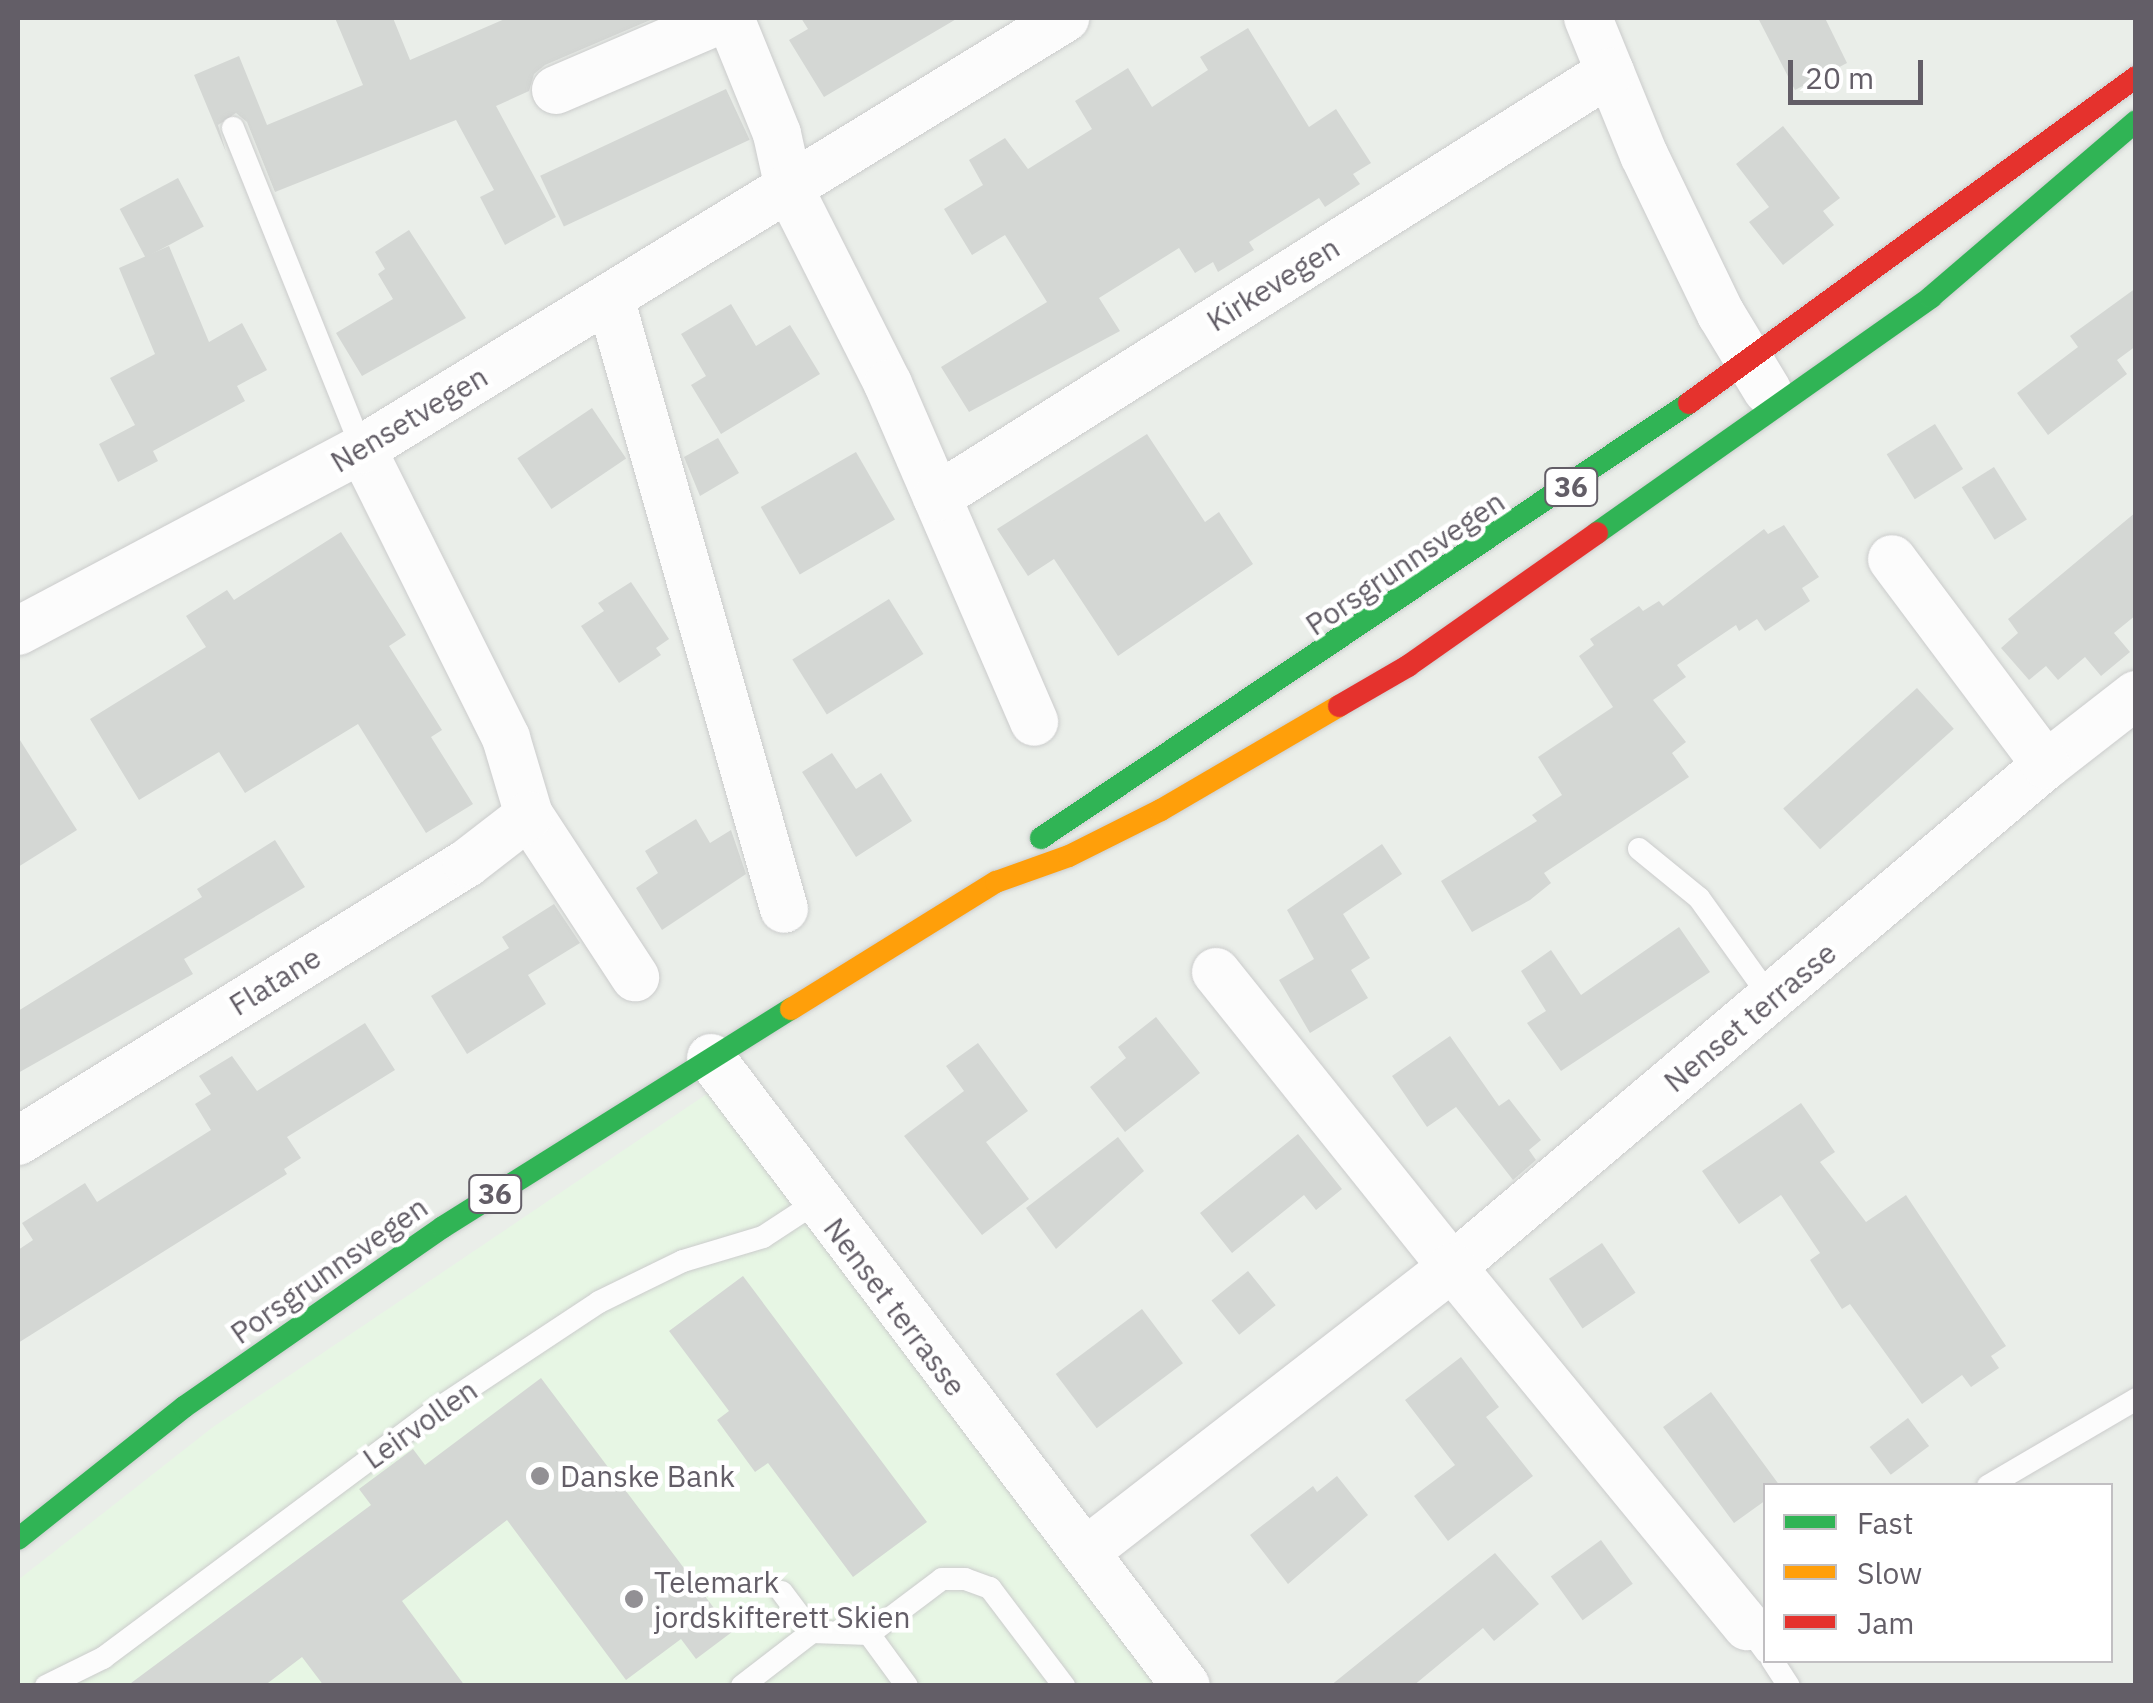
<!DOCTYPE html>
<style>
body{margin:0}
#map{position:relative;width:2153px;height:1703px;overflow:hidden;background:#eaeee9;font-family:"IBM Plex Sans",sans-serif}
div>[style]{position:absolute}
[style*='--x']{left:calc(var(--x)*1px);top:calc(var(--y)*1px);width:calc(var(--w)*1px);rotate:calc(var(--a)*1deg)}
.commercial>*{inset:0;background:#e7f6e4}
.building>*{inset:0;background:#d4d7d4;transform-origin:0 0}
.roads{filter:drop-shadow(0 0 2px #cbcccc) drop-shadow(0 0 2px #cbcccc)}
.lane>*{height:22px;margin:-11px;padding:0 11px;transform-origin:11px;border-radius:11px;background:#fcfcfc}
.street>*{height:48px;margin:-24px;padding:0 24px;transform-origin:24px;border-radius:24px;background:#fcfcfc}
.fast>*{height:22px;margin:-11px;padding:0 11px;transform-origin:11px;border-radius:11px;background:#30b455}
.slow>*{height:22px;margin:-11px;padding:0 11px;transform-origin:11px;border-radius:11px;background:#ff9f0a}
.jam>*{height:22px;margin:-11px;padding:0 11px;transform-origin:11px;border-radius:11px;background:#e5322d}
.dots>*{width:28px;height:28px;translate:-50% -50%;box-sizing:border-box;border:5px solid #fff;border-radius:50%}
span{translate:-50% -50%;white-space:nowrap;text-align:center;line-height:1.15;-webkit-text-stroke:9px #fff;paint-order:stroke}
.shield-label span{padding:2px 8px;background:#fff;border:2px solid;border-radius:8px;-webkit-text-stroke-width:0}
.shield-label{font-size:28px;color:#635e67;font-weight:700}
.street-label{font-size:30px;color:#635e67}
.poi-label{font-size:30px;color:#635e67}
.left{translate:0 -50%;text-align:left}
.frame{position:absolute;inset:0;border:20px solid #635e67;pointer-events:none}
.legend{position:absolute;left:1763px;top:1483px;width:350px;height:180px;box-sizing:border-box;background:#fff;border:2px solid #c1bfc2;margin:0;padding:12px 18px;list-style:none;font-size:30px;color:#635e67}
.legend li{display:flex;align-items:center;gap:20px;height:50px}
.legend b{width:50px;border:2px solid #c1bfc2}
.scale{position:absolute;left:1788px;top:60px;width:135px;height:45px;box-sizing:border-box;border:5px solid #635e67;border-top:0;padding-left:12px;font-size:30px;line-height:35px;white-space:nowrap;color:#635e67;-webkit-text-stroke:8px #fff;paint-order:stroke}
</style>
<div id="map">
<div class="commercial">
<div style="clip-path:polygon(741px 1071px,1202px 1686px,18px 1686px,18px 1580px,213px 1427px)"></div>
</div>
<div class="building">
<div style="clip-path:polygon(335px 18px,393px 18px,410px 60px,507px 18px,655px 18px,545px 65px,534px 74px,529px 91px,496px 106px,556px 217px,505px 245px,480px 197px,494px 190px,456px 120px,275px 192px,247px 122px,236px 113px,218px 125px,226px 152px,194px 75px,239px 56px,267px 125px,363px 85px)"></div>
<div style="clip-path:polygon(801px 18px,958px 18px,824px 97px,789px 40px,808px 29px)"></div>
<div style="clip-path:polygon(1758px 18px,1825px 18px,1847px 63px,1795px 90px)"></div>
<div style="clip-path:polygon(1248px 28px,1309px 127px,1336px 109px,1371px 163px,1353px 174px,1360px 184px,1325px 207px,1319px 198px,1249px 242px,1254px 250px,1218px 272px,1213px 262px,1195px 273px,1179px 248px,1099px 298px,1120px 331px,969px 412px,941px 367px,1047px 302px,1005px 235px,972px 255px,944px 209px,983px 185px,969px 160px,1005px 138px,1028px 169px,1092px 129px,1075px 101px,1128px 68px,1152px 107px,1208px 70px,1200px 57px)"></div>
<div style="left:726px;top:89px;width:56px;height:205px;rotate:65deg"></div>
<div style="clip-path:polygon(1783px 126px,1840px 198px,1823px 211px,1834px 225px,1783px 265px,1749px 222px,1769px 207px,1736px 164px)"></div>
<div style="left:178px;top:178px;width:55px;height:66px;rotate:62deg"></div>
<div style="clip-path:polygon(409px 230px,466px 318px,362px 376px,336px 333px,393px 299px,378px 274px,385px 269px,375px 252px)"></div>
<div style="clip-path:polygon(169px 246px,209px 342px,242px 323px,267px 370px,237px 386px,245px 401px,153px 451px,158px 461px,118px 482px,99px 444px,135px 425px,110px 378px,155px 354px,119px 268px)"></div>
<div style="clip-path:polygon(2136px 288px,2136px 346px,2117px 360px,2127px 374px,2048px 435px,2017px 393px,2078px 347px,2070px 336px)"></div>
<div style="clip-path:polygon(731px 304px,756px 346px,790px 325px,820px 374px,721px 434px,691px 385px,706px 376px,681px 334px)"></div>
<div style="left:592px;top:408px;width:61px;height:90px;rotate:56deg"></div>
<div style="left:1935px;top:424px;width:53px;height:57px;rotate:58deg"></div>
<div style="clip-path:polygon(1147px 434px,1205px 522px,1219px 512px,1253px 564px,1118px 656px,1054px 559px,1028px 576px,997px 529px)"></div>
<div style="clip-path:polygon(718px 438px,739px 473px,700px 496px,684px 457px)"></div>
<div style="left:856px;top:452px;width:78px;height:110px;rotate:60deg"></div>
<div style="left:1994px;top:467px;width:62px;height:38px;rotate:58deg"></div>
<div style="clip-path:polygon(2136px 512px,2136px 615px,2114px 633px,2130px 652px,2101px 676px,2085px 657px,2058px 680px,2046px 666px,2029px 680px,2001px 648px,2018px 633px,2008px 619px)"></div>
<div style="clip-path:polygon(1784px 525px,1819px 577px,1802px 588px,1810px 601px,1765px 631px,1757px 619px,1739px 631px,1736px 625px,1677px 665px,1686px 677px,1653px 700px,1686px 742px,1672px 753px,1689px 777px,1544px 873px,1551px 883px,1530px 900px,1472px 932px,1441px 881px,1537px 821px,1532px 815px,1562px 795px,1538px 757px,1613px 707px,1579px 656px,1594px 645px,1590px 639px,1639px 606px,1643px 611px,1659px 601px,1663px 606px,1764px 529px,1768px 534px)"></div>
<div style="clip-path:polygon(341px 532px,406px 635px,389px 646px,442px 730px,431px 737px,473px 804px,426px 833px,358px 724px,245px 793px,219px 752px,139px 800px,90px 719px,206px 647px,186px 616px,227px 590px,234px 600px)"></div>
<div style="clip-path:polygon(631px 582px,669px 639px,656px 648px,661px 655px,619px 683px,581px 626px,604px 611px,598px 603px)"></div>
<div style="left:889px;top:599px;width:65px;height:114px;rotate:58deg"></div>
<div style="left:1917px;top:688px;width:55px;height:180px;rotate:48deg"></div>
<div style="clip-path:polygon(18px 737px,77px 830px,18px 867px)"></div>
<div style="clip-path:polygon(832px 753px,856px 789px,881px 773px,912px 821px,856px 857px,802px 772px)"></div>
<div style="clip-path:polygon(696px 819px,710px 843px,731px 830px,746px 874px,662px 930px,636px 888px,658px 873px,645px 851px)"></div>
<div style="clip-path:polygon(275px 840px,305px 887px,184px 959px,193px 974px,18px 1073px,18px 1011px,202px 897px,197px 889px)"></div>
<div style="clip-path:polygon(1382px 844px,1402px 874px,1343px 914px,1370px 958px,1351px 970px,1368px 998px,1310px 1033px,1279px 980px,1314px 959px,1287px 910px)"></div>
<div style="clip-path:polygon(554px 904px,580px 943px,528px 975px,546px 1004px,467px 1054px,431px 996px,509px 948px,502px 937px)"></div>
<div style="clip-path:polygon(1679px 927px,1710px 972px,1561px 1071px,1527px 1023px,1546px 1011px,1521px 971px,1551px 950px,1581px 995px)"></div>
<div style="clip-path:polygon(1156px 1017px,1200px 1073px,1125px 1132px,1090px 1087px,1126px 1058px,1118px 1047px)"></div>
<div style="clip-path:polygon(365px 1023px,395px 1070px,287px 1137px,301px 1158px,284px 1169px,287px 1174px,18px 1343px,18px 1250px,33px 1240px,22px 1223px,85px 1183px,97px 1202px,211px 1130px,195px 1104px,211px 1094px,199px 1076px,232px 1056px,257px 1091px)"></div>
<div style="clip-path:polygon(1450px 1036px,1499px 1106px,1509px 1099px,1541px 1140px,1529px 1150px,1536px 1160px,1513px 1180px,1456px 1107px,1427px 1127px,1392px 1076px)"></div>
<div style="clip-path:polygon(978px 1043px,1028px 1111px,986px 1142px,1029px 1199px,982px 1235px,904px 1136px,964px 1091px,946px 1066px)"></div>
<div style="clip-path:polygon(1801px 1103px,1835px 1152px,1820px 1162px,1866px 1222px,1906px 1195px,2006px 1346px,1991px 1356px,1999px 1368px,1971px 1387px,1962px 1375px,1922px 1404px,1850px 1304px,1842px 1309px,1810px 1260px,1820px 1253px,1781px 1195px,1739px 1224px,1702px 1171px)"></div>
<div style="clip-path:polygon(1298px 1134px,1342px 1189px,1316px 1210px,1304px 1195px,1232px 1253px,1200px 1213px)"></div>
<div style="clip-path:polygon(1118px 1137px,1144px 1171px,1056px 1249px,1026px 1208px)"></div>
<div style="left:1602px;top:1243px;width:60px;height:64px;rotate:56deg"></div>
<div style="left:1248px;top:1271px;width:44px;height:47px;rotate:51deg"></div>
<div style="clip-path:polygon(743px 1276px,927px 1522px,853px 1577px,768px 1463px,755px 1472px,717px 1420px,729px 1411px,669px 1331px)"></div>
<div style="left:1142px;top:1309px;width:68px;height:108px;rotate:53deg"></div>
<div style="clip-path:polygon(1461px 1357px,1499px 1407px,1486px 1417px,1533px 1476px,1448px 1541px,1414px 1496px,1455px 1465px,1405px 1400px)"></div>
<div style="clip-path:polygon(541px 1378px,732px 1632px,696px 1659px,681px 1639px,626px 1680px,507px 1520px,402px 1601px,465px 1686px,324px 1686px,302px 1657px,264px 1686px,127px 1686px,371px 1505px,359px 1489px,413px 1449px,425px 1465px)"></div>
<div style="clip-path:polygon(1711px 1392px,1780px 1486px,1766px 1486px,1766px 1500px,1734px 1523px,1663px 1427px)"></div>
<div style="left:1908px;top:1418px;width:35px;height:48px;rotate:53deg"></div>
<div style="clip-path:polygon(1337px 1476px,1368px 1515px,1288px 1584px,1250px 1535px,1313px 1486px,1317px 1492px)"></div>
<div style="left:1601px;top:1540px;width:54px;height:62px;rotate:54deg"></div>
<div style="clip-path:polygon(1495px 1553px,1539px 1604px,1494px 1641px,1483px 1628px,1413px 1686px,1330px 1686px)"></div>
</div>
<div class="roads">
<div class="lane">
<div style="--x:233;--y:128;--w:346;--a:68.1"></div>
<div style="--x:1639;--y:849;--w:77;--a:39.2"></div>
<div style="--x:1699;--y:898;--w:125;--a:54.4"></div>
<div style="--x:1988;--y:1486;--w:172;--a:-30.4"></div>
<div style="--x:1753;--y:1623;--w:7;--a:153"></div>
<div style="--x:1747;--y:1626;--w:32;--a:54"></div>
<div style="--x:812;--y:1632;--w:57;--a:2"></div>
<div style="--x:869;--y:1634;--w:91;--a:-37"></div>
<div style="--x:942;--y:1579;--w:23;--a:0"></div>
<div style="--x:965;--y:1579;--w:27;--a:20"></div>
<div style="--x:990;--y:1588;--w:123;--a:52.9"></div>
<div style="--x:869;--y:1634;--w:64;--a:53.8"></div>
<div style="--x:1772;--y:1660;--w:31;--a:57"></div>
<div style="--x:46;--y:1686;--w:64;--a:-26.2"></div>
<div style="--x:103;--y:1658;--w:412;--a:-36.7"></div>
<div style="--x:433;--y:1412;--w:199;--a:-33.5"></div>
<div style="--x:599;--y:1302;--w:93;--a:-26"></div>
<div style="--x:683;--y:1261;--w:84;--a:-16.7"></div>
<div style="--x:763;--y:1237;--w:62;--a:-33.2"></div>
<div style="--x:742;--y:1686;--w:88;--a:-37.6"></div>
<div style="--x:812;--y:1632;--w:50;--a:-126.9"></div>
</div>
<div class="street">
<div style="--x:730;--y:18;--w:125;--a:67.9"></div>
<div style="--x:777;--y:134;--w:55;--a:77.5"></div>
<div style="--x:789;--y:188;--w:220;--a:63.2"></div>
<div style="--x:888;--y:384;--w:368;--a:66.6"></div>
<div style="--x:1588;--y:18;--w:148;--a:67.8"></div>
<div style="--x:1644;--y:155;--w:177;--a:64.2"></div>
<div style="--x:1721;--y:314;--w:89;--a:58.8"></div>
<div style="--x:556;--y:90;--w:183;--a:-23.2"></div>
<div style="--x:610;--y:298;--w:635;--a:74.1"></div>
<div style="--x:362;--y:449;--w:323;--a:63.5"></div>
<div style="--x:506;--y:738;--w:80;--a:73.4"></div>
<div style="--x:529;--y:815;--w:194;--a:56.8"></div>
<div style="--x:937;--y:497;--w:796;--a:-32.27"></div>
<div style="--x:18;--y:631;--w:389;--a:-27.9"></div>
<div style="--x:362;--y:449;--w:825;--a:-31.51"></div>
<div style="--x:2046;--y:765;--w:114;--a:-37.9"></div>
<div style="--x:1216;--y:972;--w:378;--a:51.3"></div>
<div style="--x:1452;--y:1267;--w:778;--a:-40.2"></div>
<div style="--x:2046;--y:765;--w:257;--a:-126.8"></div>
<div style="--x:711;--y:1058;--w:787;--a:52.9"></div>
<div style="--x:18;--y:1141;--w:528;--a:-31.76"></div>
<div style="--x:467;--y:863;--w:78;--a:-37.7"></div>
<div style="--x:1085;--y:1552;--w:465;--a:-37.8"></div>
<div style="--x:1452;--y:1267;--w:465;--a:50.6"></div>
</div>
<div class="fast">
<div style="--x:1597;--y:533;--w:409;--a:-35.2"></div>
<div style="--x:1931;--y:297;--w:270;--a:-40.6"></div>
<div style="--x:1041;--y:838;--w:780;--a:-33.87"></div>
<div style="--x:18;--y:1539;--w:212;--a:-38.5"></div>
<div style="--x:184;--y:1407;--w:315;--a:-34.8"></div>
<div style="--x:443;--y:1227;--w:411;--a:-32.1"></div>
</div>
<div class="slow">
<div style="--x:791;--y:1009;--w:241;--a:-31.8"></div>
<div style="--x:996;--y:882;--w:77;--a:-19.6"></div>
<div style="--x:1069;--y:856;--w:103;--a:-26.6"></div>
<div style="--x:1161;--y:810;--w:206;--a:-30.3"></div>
</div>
<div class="jam">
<div style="--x:1689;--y:403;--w:553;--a:-36.1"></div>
<div style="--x:1339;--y:706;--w:80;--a:-30.1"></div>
<div style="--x:1408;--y:666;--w:231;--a:-35.1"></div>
</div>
</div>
<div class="dots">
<div style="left:540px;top:1476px;background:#929094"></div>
<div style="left:634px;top:1599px;background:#929094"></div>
</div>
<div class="shield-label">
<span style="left:1571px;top:487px">36</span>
<span style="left:495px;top:1194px">36</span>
</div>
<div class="street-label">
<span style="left:1273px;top:284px;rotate:-32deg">Kirkevegen</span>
<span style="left:409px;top:419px;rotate:-31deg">Nensetvegen</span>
<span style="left:1405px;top:563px;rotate:-34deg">Porsgrunnsvegen</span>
<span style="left:275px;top:981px;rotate:-32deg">Flatane</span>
<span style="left:1750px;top:1017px;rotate:-40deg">Nenset terrasse</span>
<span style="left:329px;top:1270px;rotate:-35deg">Porsgrunnsvegen</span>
<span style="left:895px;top:1307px;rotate:53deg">Nenset terrasse</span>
<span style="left:420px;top:1424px;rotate:-35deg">Leirvollen</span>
</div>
<div class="poi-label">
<span class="left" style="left:560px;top:1476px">Danske Bank</span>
<span class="left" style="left:654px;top:1599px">Telemark<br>jordskifterett Skien</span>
</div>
<div class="frame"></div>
<ul class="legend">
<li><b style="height:12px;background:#30b455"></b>Fast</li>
<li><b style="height:12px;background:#ff9f0a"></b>Slow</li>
<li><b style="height:12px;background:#e5322d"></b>Jam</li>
</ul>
<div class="scale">20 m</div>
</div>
